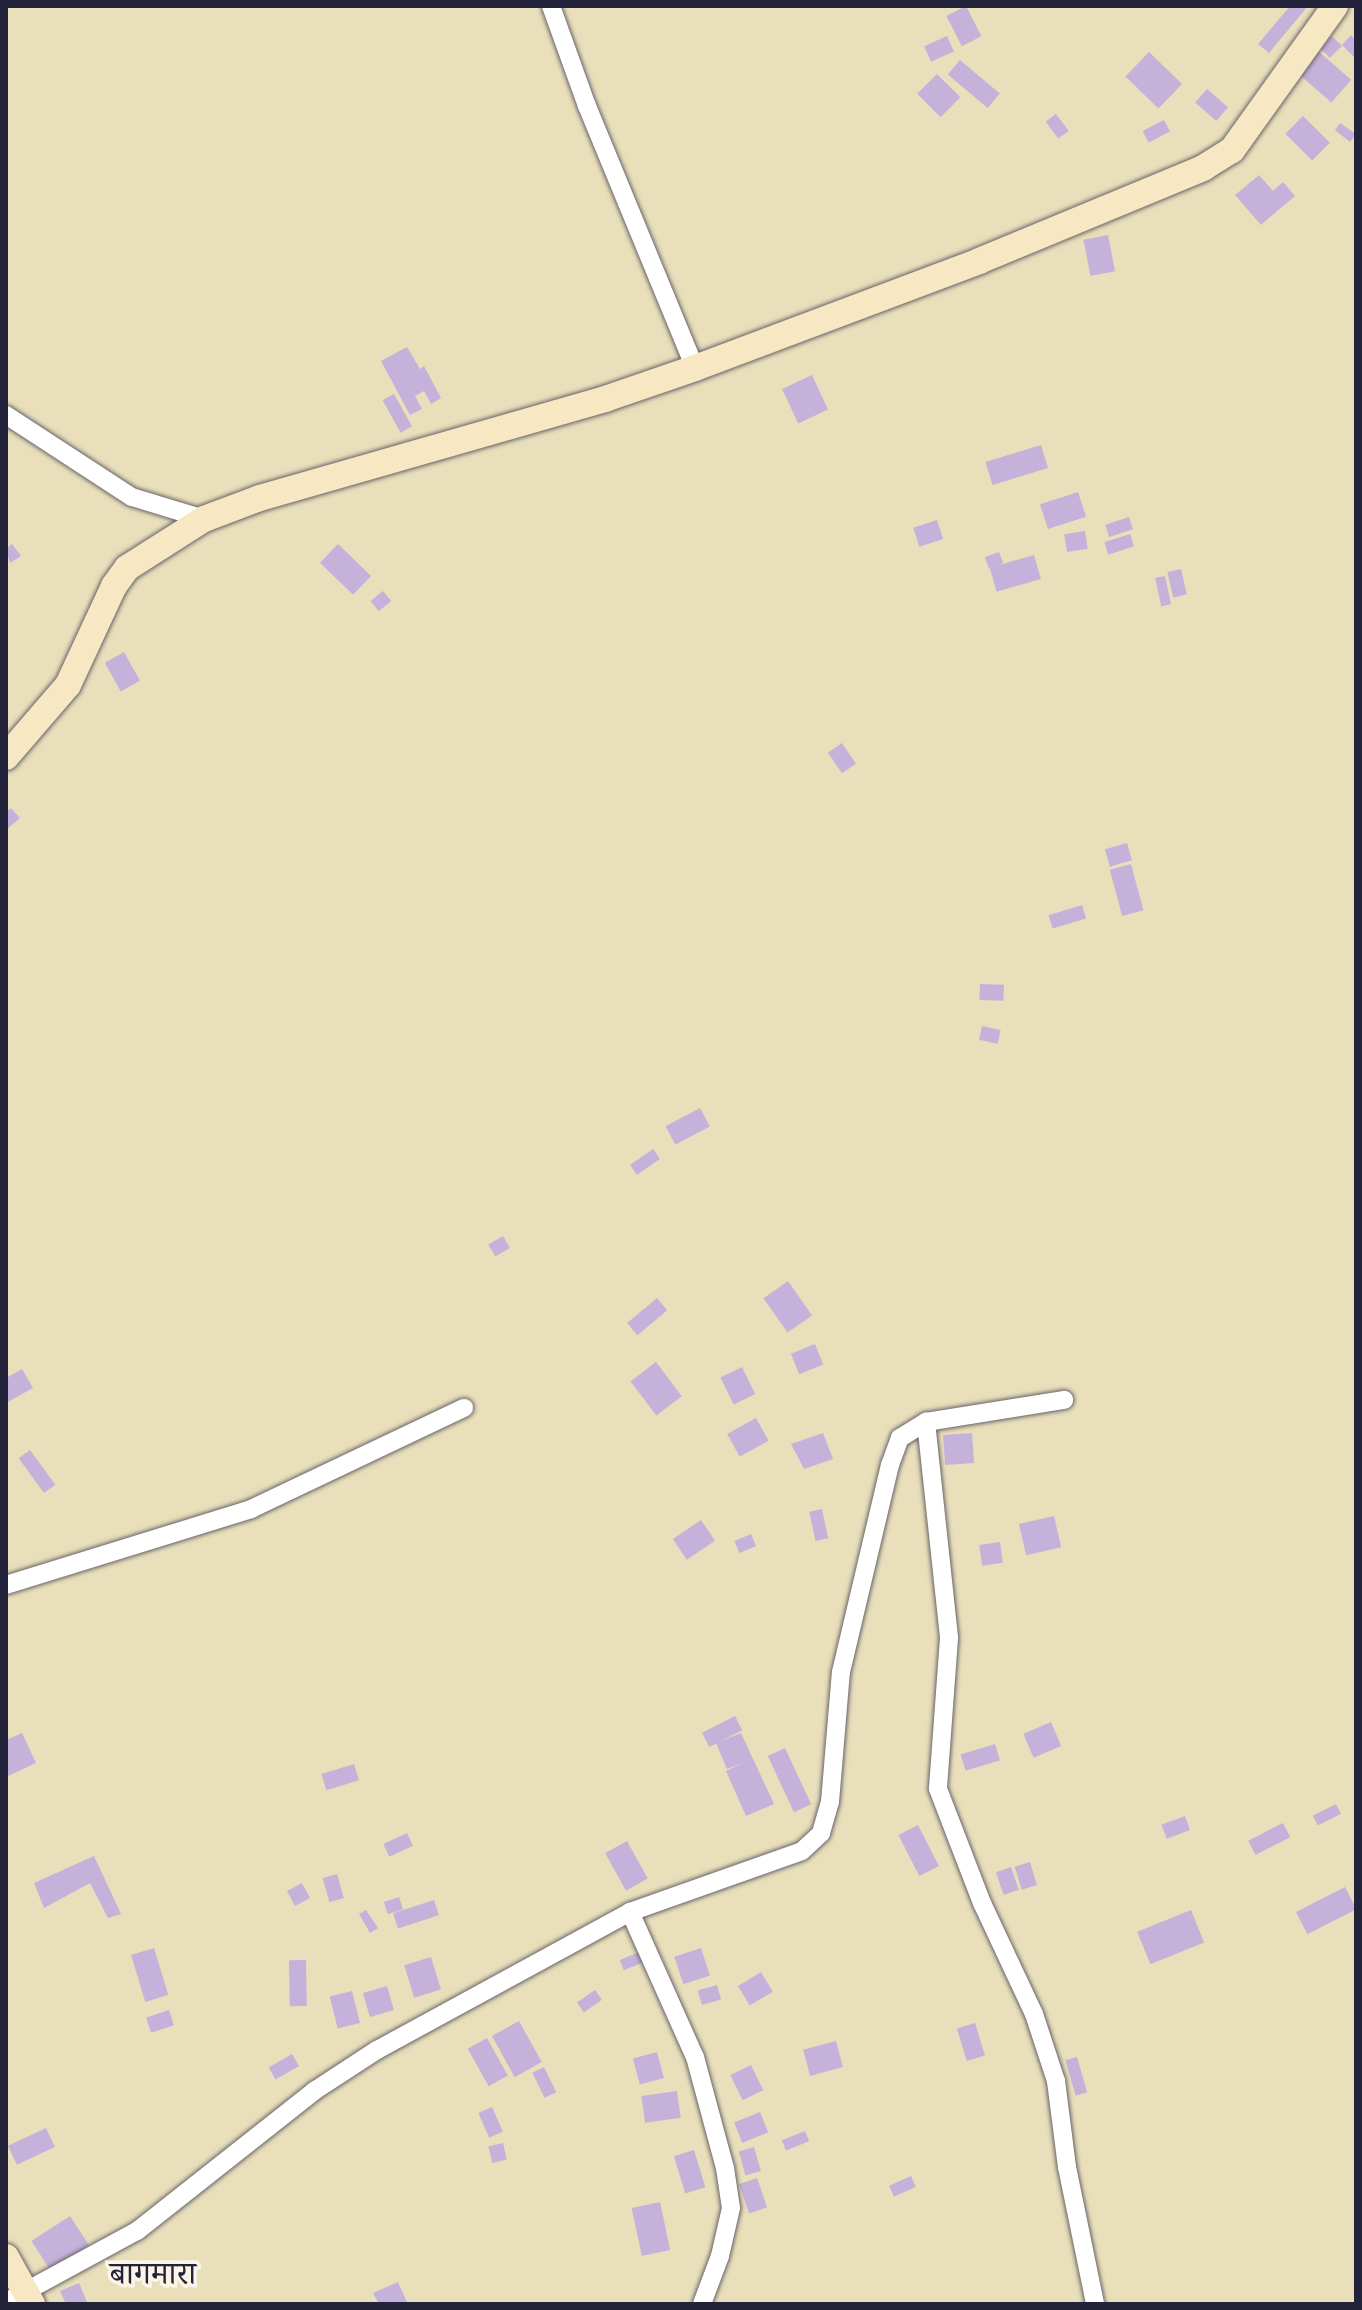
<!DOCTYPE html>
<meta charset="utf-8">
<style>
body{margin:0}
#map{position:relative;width:1362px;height:2310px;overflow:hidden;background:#e9dfbb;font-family:"IM FELL French Canon","Noto Serif Devanagari",serif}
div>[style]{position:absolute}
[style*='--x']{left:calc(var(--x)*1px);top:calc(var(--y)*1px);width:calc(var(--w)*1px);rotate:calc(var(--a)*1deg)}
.building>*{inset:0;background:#c5b2da;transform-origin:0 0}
.roads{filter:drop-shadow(0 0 2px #686468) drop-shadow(0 0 2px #686468)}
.street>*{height:18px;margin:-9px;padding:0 9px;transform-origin:9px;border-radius:9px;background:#fff}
.secondary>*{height:26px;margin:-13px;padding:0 13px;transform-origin:13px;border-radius:13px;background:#f7e8c3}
span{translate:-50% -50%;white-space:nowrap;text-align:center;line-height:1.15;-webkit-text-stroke:7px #fcf5e5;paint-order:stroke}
.neighbourhood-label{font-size:32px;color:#22223b}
.frame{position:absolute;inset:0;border:8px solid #22223b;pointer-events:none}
</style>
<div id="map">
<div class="building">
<div style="left:966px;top:6px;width:34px;height:22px;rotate:63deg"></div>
<div style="clip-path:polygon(1290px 6px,1308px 6px,1269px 53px,1258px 44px)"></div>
<div style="clip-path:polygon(1351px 35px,1356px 40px,1356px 59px,1342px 45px)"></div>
<div style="left:947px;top:36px;width:17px;height:25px;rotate:66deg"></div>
<div style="left:1332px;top:36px;width:14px;height:17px;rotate:45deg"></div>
<div style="left:1318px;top:51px;width:44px;height:30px;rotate:41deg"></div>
<div style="left:1149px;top:52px;width:46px;height:34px;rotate:44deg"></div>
<div style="left:960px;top:60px;width:52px;height:19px;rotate:40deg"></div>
<div style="left:937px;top:74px;width:33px;height:28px;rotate:45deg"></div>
<div style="left:1207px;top:89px;width:28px;height:18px;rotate:41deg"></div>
<div style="left:1056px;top:114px;width:21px;height:13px;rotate:53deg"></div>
<div style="left:1303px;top:116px;width:38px;height:25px;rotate:45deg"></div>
<div style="left:1164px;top:120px;width:13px;height:24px;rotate:63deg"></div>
<div style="clip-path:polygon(1340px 123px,1356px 134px,1350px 142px,1335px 130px)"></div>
<div style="clip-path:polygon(1259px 175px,1273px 191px,1283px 182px,1295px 196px,1261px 225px,1235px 195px)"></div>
<div style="left:1108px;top:235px;width:37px;height:25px;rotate:79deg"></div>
<div style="clip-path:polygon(407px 347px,420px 369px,424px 366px,441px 398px,431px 404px,424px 391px,415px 396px,422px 409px,410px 415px,381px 361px)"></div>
<div style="left:812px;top:375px;width:38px;height:33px;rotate:65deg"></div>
<div style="left:394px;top:394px;width:37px;height:13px;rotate:61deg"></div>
<div style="left:1041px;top:445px;width:24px;height:58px;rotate:73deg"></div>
<div style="left:1078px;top:492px;width:26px;height:40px;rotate:72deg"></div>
<div style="left:1129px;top:517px;width:13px;height:25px;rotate:72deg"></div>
<div style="left:937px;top:520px;width:20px;height:25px;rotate:72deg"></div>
<div style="left:1085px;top:531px;width:18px;height:21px;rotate:81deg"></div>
<div style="left:1130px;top:534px;width:13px;height:27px;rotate:72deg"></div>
<div style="clip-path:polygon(12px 544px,21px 556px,10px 563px,6px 549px)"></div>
<div style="left:338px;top:544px;width:46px;height:26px;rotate:44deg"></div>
<div style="left:999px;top:552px;width:12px;height:15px;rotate:70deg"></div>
<div style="left:1034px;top:555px;width:25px;height:46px;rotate:74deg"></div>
<div style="left:1181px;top:569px;width:26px;height:14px;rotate:77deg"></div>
<div style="left:1165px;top:576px;width:29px;height:10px;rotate:78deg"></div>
<div style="left:383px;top:591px;width:13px;height:16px;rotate:51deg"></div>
<div style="left:124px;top:652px;width:33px;height:22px;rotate:61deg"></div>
<div style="left:842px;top:743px;width:25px;height:17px;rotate:56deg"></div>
<div style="clip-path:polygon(11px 808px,20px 818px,6px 830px,6px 812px)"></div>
<div style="left:1127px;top:843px;width:18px;height:23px;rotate:74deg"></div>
<div style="left:1131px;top:864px;width:48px;height:22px;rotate:75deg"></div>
<div style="left:1082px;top:905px;width:14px;height:35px;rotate:73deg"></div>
<div style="left:980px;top:984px;width:24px;height:16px;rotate:2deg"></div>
<div style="left:982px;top:1026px;width:19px;height:14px;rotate:12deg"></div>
<div style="left:700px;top:1108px;width:21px;height:39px;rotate:62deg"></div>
<div style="left:653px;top:1149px;width:12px;height:28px;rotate:55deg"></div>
<div style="left:503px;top:1236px;width:14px;height:17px;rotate:60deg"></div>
<div style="left:788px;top:1281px;width:42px;height:30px;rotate:55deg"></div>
<div style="left:657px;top:1298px;width:16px;height:39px;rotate:50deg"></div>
<div style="left:815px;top:1344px;width:22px;height:26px;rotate:68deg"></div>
<div style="left:656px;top:1362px;width:43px;height:32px;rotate:53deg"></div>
<div style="left:742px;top:1367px;width:30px;height:24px;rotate:64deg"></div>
<div style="clip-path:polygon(22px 1369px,33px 1388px,6px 1403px,6px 1378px)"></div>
<div style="left:756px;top:1418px;width:26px;height:33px;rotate:61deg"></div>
<div style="clip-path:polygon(823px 1433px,833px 1459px,804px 1469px,791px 1444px)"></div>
<div style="left:972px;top:1433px;width:30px;height:29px;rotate:86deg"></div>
<div style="left:30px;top:1450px;width:43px;height:14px;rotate:54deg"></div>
<div style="left:822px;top:1509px;width:30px;height:13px;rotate:78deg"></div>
<div style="left:1054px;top:1516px;width:32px;height:36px;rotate:77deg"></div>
<div style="left:701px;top:1520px;width:25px;height:34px;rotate:56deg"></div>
<div style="left:751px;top:1534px;width:13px;height:18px;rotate:67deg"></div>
<div style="left:1000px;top:1542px;width:21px;height:21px;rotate:82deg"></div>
<div style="left:735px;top:1716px;width:16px;height:37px;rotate:63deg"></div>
<div style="left:1051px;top:1722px;width:26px;height:30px;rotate:67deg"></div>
<div style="clip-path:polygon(22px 1733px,36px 1763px,6px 1777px,6px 1740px)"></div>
<div style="clip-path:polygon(741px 1733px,774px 1804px,746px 1816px,726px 1771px,743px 1763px,727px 1769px,716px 1743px)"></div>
<div style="left:995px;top:1744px;width:17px;height:36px;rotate:73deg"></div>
<div style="left:785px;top:1748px;width:62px;height:19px;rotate:65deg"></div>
<div style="left:354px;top:1764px;width:17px;height:34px;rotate:73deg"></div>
<div style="left:1336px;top:1804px;width:11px;height:26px;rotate:63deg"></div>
<div style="left:1185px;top:1816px;width:15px;height:25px;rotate:70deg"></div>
<div style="left:1283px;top:1823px;width:16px;height:39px;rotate:63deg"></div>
<div style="left:918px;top:1825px;width:46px;height:22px;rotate:63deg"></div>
<div style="left:407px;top:1833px;width:14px;height:26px;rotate:65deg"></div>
<div style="left:627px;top:1841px;width:43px;height:25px;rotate:61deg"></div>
<div style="clip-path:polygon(94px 1856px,121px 1914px,108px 1918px,90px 1883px,44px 1908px,34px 1883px)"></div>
<div style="left:1030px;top:1862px;width:24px;height:16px;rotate:73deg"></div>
<div style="left:1011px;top:1867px;width:24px;height:16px;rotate:71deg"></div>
<div style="left:337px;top:1874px;width:25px;height:15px;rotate:74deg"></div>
<div style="left:302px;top:1883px;width:17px;height:17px;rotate:62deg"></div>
<div style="left:1345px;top:1887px;width:25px;height:55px;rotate:63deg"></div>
<div style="left:399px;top:1897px;width:13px;height:16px;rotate:72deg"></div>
<div style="left:434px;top:1900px;width:16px;height:43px;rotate:72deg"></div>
<div style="clip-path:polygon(366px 1910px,378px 1928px,370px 1933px,359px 1914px)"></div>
<div style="left:1191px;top:1910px;width:35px;height:58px;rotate:68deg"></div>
<div style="left:154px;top:1948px;width:49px;height:24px;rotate:73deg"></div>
<div style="left:701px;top:1948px;width:29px;height:28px;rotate:72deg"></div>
<div style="left:642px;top:1951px;width:11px;height:24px;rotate:68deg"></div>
<div style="left:431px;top:1957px;width:34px;height:28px;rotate:73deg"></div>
<div style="left:306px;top:1960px;width:46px;height:17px;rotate:89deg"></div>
<div style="left:761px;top:1972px;width:23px;height:27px;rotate:59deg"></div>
<div style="left:717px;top:1985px;width:15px;height:20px;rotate:74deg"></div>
<div style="left:387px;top:1986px;width:25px;height:25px;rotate:74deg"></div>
<div style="left:595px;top:1990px;width:12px;height:22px;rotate:55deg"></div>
<div style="left:352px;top:1991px;width:33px;height:23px;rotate:76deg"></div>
<div style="left:169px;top:2010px;width:16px;height:24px;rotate:72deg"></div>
<div style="left:519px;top:2021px;width:47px;height:31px;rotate:61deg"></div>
<div style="left:975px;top:2023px;width:34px;height:19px;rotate:73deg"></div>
<div style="left:487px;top:2038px;width:43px;height:22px;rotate:61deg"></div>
<div style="left:836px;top:2041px;width:27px;height:34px;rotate:75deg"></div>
<div style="left:657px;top:2052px;width:27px;height:25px;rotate:75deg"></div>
<div style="left:292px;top:2054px;width:14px;height:27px;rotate:60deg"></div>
<div style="left:1077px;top:2057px;width:37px;height:12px;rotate:74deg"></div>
<div style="left:751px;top:2065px;width:28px;height:23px;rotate:64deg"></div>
<div style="left:544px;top:2067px;width:28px;height:13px;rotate:64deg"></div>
<div style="left:677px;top:2091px;width:27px;height:36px;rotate:82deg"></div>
<div style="left:492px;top:2107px;width:27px;height:15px;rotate:66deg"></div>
<div style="left:760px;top:2112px;width:22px;height:28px;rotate:68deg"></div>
<div style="left:46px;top:2128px;width:21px;height:42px;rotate:65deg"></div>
<div style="left:805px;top:2131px;width:11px;height:25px;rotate:68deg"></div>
<div style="left:503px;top:2143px;width:17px;height:15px;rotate:77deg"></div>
<div style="left:754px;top:2147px;width:25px;height:16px;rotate:74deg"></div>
<div style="left:694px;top:2150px;width:39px;height:21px;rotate:73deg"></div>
<div style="left:911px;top:2176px;width:12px;height:24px;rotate:66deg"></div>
<div style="left:757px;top:2178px;width:31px;height:19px;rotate:71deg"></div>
<div style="left:660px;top:2202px;width:49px;height:29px;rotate:78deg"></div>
<div style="left:70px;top:2216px;width:35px;height:46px;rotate:57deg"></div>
<div style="clip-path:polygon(398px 2282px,407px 2302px,379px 2304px,373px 2293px)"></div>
<div style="clip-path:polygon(79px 2283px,88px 2304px,66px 2304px,60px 2291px)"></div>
</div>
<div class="roads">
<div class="street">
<div style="--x:551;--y:6;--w:106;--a:70.2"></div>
<div style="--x:587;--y:106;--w:283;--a:67.6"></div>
<div style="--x:6;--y:415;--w:150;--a:33.1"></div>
<div style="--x:132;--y:497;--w:75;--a:17"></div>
<div style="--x:926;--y:1422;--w:217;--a:83.9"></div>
<div style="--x:949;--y:1638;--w:151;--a:94.2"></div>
<div style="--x:938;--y:1789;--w:122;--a:68.9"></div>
<div style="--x:982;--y:1903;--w:123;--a:64.9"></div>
<div style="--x:1034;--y:2014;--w:71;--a:71.8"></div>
<div style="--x:1056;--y:2081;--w:87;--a:82.7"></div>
<div style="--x:1067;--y:2167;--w:140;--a:78.4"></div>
<div style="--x:6;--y:1585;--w:257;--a:-17.2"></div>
<div style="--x:251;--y:1509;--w:236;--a:-25.4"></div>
<div style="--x:630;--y:1912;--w:159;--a:65.9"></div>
<div style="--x:695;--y:2057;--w:115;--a:74.9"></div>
<div style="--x:725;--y:2168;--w:40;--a:81.5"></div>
<div style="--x:731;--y:2208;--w:49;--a:102.9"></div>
<div style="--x:720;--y:2256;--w:51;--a:110.6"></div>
<div style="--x:6;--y:2302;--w:149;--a:-28.5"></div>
<div style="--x:137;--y:2231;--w:226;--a:-38.3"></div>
<div style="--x:314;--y:2091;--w:75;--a:-33.1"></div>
<div style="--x:377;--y:2050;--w:288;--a:-28.6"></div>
<div style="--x:630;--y:1912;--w:182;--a:-19.5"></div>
<div style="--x:802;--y:1851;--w:26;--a:-43"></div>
<div style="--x:821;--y:1833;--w:32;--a:-74"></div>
<div style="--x:830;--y:1802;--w:130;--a:-85.2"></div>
<div style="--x:841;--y:1672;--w:213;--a:-76.7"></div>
<div style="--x:890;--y:1465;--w:29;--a:-70"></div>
<div style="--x:900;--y:1438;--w:31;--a:-32"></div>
<div style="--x:926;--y:1422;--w:140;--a:-9.1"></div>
</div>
<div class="secondary">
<div style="--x:6;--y:757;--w:95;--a:-49.3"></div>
<div style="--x:68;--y:685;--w:109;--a:-65.1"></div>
<div style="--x:114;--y:586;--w:22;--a:-54"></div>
<div style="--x:127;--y:568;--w:91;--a:-32.5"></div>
<div style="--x:204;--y:519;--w:60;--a:-20.6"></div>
<div style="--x:260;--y:498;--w:359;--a:-16"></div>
<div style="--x:605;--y:399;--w:95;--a:-19"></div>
<div style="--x:695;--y:368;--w:303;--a:-20.6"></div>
<div style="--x:979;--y:261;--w:243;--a:-22.5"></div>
<div style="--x:1203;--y:168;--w:34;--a:-32"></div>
<div style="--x:1232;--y:150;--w:177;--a:-54.4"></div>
<div style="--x:6;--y:2257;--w:54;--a:61"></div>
</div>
</div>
<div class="neighbourhood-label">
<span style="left:153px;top:2274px">बागमारा</span>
</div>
<div class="frame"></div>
</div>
